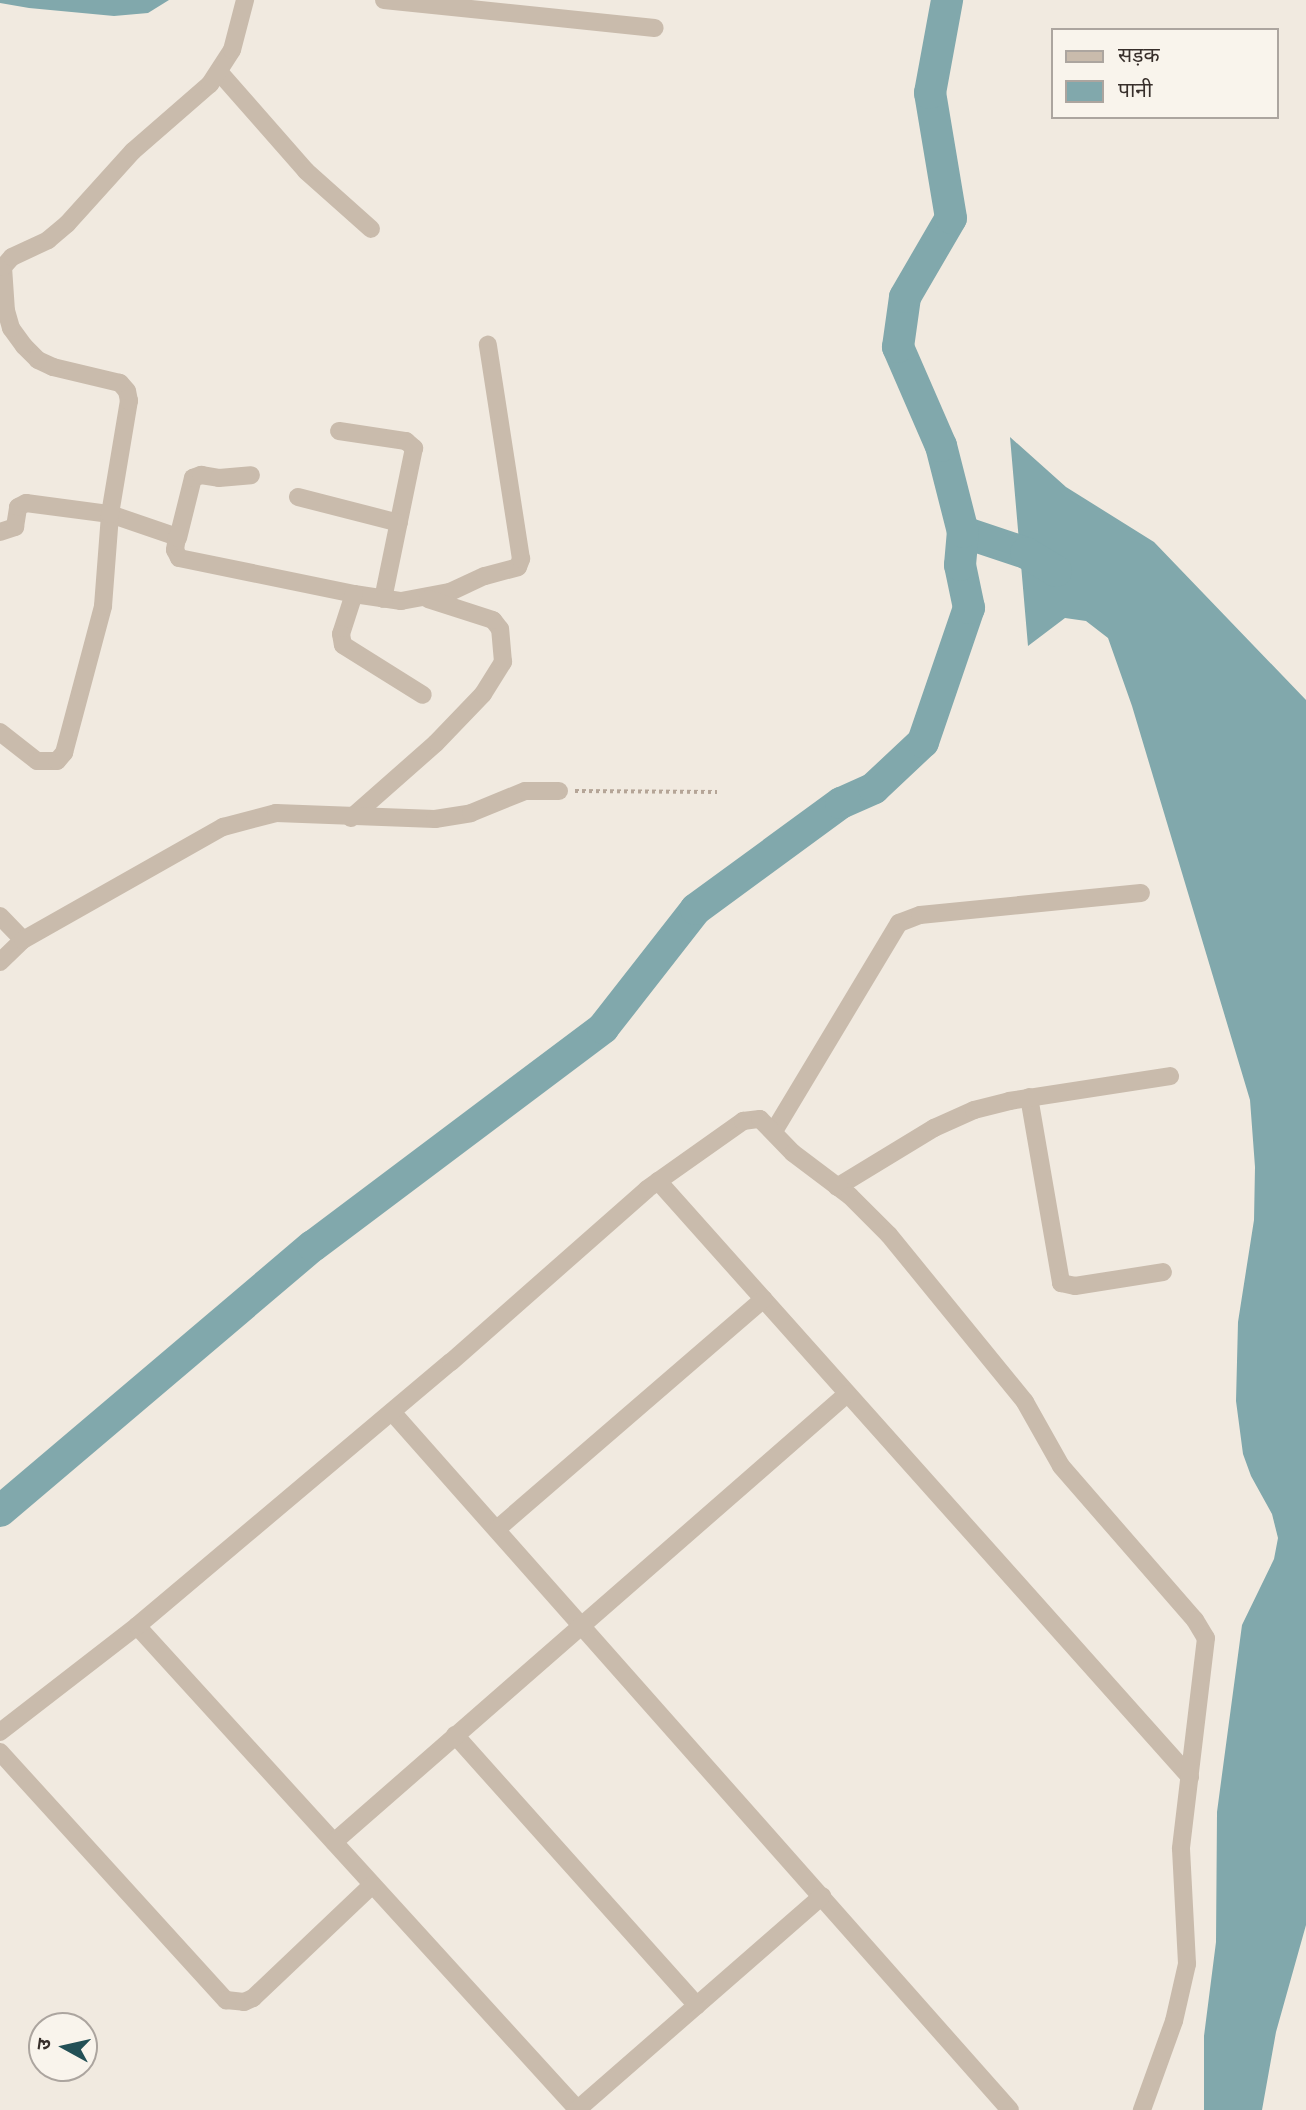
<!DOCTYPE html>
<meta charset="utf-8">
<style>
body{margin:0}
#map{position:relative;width:1306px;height:2110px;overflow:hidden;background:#f1eae0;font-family:"Fira Sans Condensed","Noto Sans Devanagari",sans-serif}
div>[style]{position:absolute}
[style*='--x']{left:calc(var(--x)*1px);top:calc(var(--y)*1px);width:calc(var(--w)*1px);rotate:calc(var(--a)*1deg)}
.water>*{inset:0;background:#81a8ac}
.river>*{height:32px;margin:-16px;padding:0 16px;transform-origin:16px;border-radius:16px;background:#81a8ac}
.path>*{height:3.5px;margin-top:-1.75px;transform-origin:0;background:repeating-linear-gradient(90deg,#b5a597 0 3.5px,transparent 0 7px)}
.minor>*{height:18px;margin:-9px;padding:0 9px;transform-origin:9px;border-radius:9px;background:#c9bbac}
span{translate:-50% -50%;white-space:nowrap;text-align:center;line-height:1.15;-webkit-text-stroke:7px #f9f4ec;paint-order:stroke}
.legend{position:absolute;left:1051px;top:28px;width:228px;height:91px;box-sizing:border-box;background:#f9f4ec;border:2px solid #aca59f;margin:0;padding:9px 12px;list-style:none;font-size:21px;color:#382f2b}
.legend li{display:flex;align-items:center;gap:14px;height:35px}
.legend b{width:35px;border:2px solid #aca59f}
.north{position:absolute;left:28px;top:2012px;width:70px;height:70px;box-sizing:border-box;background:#f9f4ec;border:2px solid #aca59f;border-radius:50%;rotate:278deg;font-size:19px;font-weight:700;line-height:28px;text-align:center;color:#382f2b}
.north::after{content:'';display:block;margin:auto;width:24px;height:32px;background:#235056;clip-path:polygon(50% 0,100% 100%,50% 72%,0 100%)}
</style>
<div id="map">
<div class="water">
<div style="clip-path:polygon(0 0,169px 0,148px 13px,114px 16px,29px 8px,0 3px)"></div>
<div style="clip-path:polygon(1010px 437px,1066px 487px,1154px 542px,1306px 700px,1306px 1925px,1276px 2032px,1262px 2110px,1204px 2110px,1204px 2036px,1216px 1942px,1217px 1812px,1242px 1625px,1274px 1559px,1278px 1538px,1272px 1514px,1251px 1476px,1243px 1454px,1236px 1401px,1238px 1322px,1254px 1220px,1255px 1167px,1250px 1100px,1132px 706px,1108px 638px,1086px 621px,1065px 618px,1028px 646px)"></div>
</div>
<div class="river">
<div style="--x:963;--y:532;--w:66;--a:18.4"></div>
<div style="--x:1026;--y:553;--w:35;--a:31"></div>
<div style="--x:0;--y:1511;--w:410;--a:-40.3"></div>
<div style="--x:313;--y:1246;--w:363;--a:-36.9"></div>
<div style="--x:603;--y:1028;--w:151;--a:-52"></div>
<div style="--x:696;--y:909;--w:180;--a:-36.2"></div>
<div style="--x:841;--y:803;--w:36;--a:-24"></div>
<div style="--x:874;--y:788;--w:67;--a:-43.2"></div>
<div style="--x:923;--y:742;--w:142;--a:-71.1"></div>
<div style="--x:969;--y:608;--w:44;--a:-101.8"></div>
<div style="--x:960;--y:565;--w:33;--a:-85"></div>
<div style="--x:963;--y:532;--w:89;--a:-104.3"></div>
<div style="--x:941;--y:446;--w:108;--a:-113.5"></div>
<div style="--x:898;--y:347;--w:50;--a:-82"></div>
<div style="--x:905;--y:297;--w:91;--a:-59.8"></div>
<div style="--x:951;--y:218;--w:127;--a:-99.5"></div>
<div style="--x:930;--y:93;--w:95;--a:-79.6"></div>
</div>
<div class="path">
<div style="--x:575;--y:791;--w:142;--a:0.4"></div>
</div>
<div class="minor">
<div style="--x:384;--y:0;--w:272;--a:5.9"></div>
<div style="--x:220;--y:73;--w:130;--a:48.7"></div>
<div style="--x:306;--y:171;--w:87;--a:41.7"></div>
<div style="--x:339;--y:431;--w:68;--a:8.5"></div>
<div style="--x:406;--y:441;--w:11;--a:41"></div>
<div style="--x:414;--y:448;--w:154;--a:101.6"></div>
<div style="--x:298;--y:497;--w:104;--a:14.4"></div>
<div style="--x:0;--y:532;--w:16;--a:-18"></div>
<div style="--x:15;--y:527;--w:20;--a:-81"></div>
<div style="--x:18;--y:507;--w:9;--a:-27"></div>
<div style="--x:26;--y:503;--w:85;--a:7.5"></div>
<div style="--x:110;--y:514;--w:71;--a:18.9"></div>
<div style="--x:177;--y:537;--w:13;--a:99"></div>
<div style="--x:175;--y:550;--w:9;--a:63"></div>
<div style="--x:179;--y:558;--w:179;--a:11.6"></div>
<div style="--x:354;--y:594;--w:48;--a:8.5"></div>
<div style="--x:401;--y:601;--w:50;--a:-10.4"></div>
<div style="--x:450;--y:592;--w:38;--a:-25"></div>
<div style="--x:485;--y:576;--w:34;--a:-15"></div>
<div style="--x:518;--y:567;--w:9;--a:-69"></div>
<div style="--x:521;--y:559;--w:217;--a:-98.8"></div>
<div style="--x:178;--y:538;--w:62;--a:-76"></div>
<div style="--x:193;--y:478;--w:9;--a:-21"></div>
<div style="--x:201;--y:475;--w:18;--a:9"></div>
<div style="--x:219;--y:478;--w:32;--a:-5"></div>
<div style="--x:354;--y:594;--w:42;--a:108"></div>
<div style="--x:341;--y:634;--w:11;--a:80"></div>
<div style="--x:343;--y:645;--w:94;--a:32"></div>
<div style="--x:0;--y:732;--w:47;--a:38.1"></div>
<div style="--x:37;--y:761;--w:20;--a:0"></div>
<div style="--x:57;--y:761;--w:11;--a:-49"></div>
<div style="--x:64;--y:753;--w:152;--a:-75.1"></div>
<div style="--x:103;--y:606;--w:92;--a:-85.6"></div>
<div style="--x:110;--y:514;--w:115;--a:-80.5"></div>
<div style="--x:129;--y:401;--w:10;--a:-101"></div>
<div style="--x:127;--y:391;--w:11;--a:-131"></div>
<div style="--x:120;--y:383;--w:69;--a:-166.6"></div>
<div style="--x:53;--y:367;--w:17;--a:-155"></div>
<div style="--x:38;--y:360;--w:20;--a:-135"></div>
<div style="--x:24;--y:346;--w:22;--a:-126"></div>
<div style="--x:11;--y:328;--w:18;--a:-106"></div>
<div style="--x:6;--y:311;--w:44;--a:-93.9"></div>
<div style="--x:3;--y:267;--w:13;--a:-48"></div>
<div style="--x:12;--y:257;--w:40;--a:-25"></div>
<div style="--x:48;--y:240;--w:25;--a:-40"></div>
<div style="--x:67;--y:224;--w:98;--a:-47.9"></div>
<div style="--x:133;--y:151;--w:102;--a:-41"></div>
<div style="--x:210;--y:84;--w:40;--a:-57.1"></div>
<div style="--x:232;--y:50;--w:52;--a:-75.4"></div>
<div style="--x:351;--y:818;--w:113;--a:-41.4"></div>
<div style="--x:436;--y:743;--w:68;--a:-46.2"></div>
<div style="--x:483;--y:694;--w:38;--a:-58"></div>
<div style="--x:503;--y:662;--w:33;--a:-95"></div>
<div style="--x:500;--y:629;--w:11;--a:-128"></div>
<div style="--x:493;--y:620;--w:68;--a:-162.1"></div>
<div style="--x:0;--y:916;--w:33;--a:46"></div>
<div style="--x:0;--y:962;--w:32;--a:-44"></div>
<div style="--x:23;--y:940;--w:230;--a:-29.5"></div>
<div style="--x:223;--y:827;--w:55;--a:-14.8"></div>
<div style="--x:276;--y:813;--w:159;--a:2.2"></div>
<div style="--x:435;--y:819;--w:36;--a:-9"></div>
<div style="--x:471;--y:813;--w:58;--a:-22.2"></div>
<div style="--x:525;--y:791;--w:34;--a:0"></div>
<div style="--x:1029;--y:1097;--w:189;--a:80.2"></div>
<div style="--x:1061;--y:1283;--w:14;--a:12"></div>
<div style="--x:1075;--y:1286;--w:89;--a:-9"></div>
<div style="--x:774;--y:1131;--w:243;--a:-59"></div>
<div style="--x:899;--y:923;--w:22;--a:-21"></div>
<div style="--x:920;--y:915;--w:222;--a:-5.7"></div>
<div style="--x:658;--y:1181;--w:799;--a:48.25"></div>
<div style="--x:837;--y:1187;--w:114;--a:-31.3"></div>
<div style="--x:934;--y:1128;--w:44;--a:-24.2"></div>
<div style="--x:974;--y:1110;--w:36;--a:-14"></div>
<div style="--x:1009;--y:1101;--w:163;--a:-8.8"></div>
<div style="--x:392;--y:1412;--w:932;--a:48.48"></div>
<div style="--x:497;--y:1529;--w:352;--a:-40.8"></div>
<div style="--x:137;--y:1626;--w:655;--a:47.66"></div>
<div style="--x:0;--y:1732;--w:173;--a:-37.7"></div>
<div style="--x:137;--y:1626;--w:410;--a:-40.1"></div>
<div style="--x:451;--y:1362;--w:261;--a:-41.4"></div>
<div style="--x:647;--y:1189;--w:118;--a:-35.3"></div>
<div style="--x:743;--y:1121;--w:17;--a:-7"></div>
<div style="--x:760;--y:1119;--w:47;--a:45.9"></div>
<div style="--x:793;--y:1153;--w:71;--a:37"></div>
<div style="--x:850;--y:1196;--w:55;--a:45"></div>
<div style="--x:889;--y:1235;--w:215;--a:50.8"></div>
<div style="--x:1025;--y:1402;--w:73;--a:60.6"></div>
<div style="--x:1061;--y:1466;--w:204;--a:49"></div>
<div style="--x:1195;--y:1620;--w:21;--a:59"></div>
<div style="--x:1206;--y:1638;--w:212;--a:96.8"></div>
<div style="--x:1181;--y:1849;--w:115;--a:87"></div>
<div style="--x:1187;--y:1964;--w:58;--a:102.8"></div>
<div style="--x:1174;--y:2021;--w:95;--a:109.8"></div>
<div style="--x:455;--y:1735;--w:363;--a:48.2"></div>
<div style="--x:0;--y:1752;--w:336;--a:47.7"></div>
<div style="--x:226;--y:2000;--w:18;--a:6"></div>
<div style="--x:244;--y:2002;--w:10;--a:-24"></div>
<div style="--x:253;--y:1998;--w:164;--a:-43.5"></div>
<div style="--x:334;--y:1842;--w:681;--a:-41.13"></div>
<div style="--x:578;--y:2109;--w:324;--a:-41.1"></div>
</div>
<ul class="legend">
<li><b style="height:9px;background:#c9bbac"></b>सड़क</li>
<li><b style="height:19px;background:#81a8ac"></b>पानी</li>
</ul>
<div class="north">उ</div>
</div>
